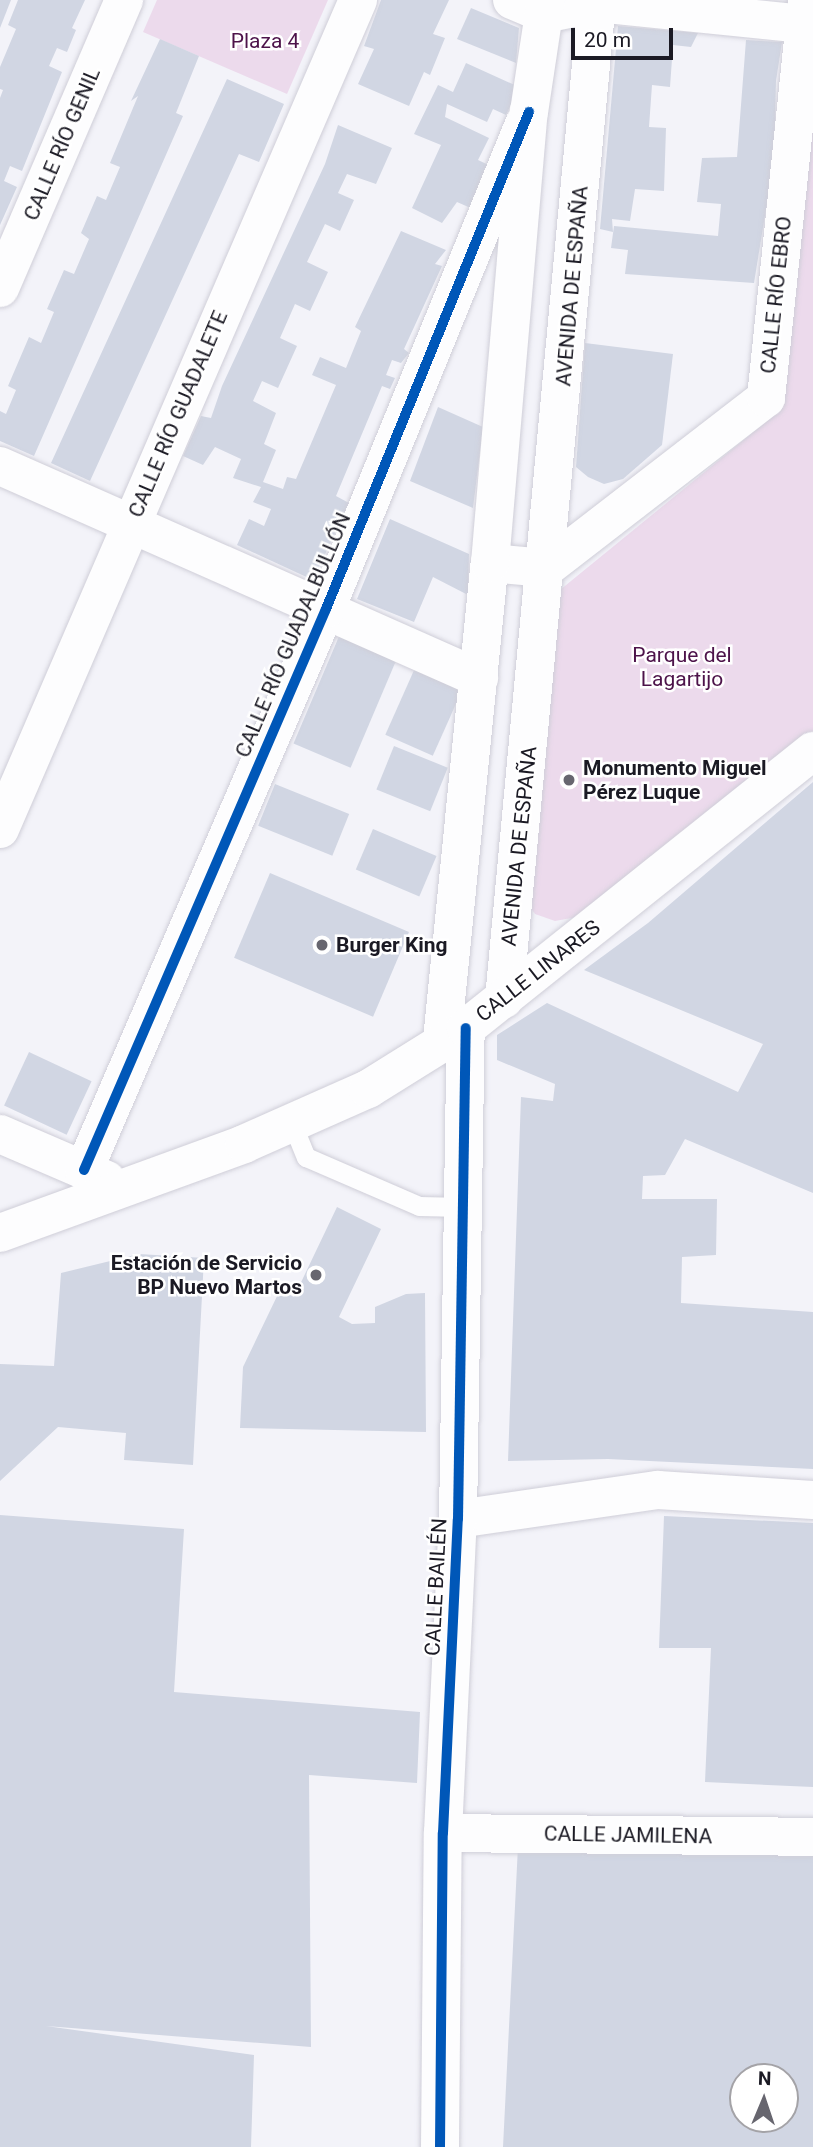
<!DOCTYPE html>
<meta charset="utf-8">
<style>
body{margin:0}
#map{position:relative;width:813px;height:2147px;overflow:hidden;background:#f3f3f9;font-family:Roboto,sans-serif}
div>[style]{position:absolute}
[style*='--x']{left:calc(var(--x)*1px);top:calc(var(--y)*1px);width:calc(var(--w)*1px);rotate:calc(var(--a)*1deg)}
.green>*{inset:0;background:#ecdaec}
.building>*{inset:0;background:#d1d6e3;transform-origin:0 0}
.roads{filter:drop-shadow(0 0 2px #cfced8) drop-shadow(0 0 2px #cfced8)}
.service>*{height:19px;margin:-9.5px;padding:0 9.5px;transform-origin:9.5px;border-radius:9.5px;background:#fdfdfe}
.minor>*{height:38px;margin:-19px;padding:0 19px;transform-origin:19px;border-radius:19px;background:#fdfdfe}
.tertiary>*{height:38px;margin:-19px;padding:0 19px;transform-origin:19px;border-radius:19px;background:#fdfdfe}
.secondary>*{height:38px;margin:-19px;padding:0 19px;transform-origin:19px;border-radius:19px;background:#fdfdfe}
.cycleway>*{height:10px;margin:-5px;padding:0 5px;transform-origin:5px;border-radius:5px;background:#0057b8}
.dots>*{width:19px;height:19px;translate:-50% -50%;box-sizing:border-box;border:4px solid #fff;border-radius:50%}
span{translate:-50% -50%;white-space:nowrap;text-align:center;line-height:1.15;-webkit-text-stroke:5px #fff;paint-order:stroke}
.park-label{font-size:21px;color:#4d134a}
.street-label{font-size:21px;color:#1b1a24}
.poi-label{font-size:21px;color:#1b1a24;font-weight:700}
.left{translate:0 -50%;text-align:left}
.right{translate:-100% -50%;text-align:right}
.north{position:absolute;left:729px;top:2063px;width:70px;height:70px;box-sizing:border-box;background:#fff;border:2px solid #a4a3a7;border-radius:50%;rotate:2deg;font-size:19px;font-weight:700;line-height:28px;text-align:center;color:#1b1a24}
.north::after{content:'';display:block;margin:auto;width:24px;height:32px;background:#67666f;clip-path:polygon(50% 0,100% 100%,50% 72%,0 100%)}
.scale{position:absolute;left:571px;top:28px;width:102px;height:32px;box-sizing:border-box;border:4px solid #1b1a24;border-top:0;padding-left:9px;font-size:21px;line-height:24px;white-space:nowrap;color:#1b1a24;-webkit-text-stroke:5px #fff;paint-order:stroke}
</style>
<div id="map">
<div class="green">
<div style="clip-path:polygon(157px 0,328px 0,287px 94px,143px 32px)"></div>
<div style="clip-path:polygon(813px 71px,813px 731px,582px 916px,555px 921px,535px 914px,521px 894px,560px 590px,778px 412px)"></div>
</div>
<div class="building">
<div style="clip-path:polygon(0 0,11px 0,0 28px)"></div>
<div style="clip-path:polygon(18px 0,85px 0,72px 28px,76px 30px,67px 52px,57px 48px,49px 66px,62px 72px,22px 171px,10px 166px,4px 181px,17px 187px,0 225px,0 98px,3px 90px,0 89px,0 67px,16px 29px,8px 25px)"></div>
<div style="clip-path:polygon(381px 0,449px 0,433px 34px,445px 38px,430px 75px,424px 72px,409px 106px,358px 84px,374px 49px,364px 46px)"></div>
<div style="clip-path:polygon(471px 8px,519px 28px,516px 63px,457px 39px)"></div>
<div style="clip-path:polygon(618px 26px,698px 33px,691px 47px,673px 45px,670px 87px,652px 85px,649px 127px,666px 128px,664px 191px,635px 189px,630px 221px,612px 219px,613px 232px,600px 229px)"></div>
<div style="clip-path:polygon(160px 39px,199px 56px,176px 113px,183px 116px,34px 456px,0 441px,0 411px,6px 414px,16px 390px,8px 386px,29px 337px,41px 343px,54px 312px,47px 309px,64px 270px,74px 274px,89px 239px,81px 233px,97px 196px,106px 200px,120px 167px,110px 163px,138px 96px,131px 101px)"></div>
<div style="clip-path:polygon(746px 40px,782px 42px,776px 81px,774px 160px,754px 283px,625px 274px,628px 250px,611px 248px,614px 226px,718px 236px,721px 204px,697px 202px,702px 158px,737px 157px)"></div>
<div style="clip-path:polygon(466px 63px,519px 87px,506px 115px,493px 109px,487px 122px,447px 104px,445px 117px,489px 138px,478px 160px,495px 168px,473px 209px,457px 202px,442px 223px,412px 208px,441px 145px,414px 134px,438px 85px,453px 92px)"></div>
<div style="clip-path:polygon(227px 79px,284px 104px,259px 162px,239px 154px,90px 481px,51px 463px)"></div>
<div style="clip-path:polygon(338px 125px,392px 148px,376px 184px,347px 174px,338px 193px,354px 200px,340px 231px,325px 224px,307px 262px,328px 272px,310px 311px,295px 304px,280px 338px,297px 346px,278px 388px,262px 381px,253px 401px,276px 413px,264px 444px,276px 450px,263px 482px,283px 489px,287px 477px,296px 479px,336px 385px,312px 375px,320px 357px,346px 368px,361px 331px,355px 327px,401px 231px,446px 250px,435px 264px,442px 266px,404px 349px,409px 353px,401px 363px,392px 360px,386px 375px,395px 378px,390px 389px,382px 386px,336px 496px,349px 503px,313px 580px,237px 545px,249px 519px,264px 526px,271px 509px,253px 502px,261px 487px,233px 478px,241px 459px,215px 447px,203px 465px,183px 456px,201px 416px,211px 418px,222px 386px,325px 164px)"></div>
<div style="clip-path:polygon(585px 343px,673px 354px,662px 445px,623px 479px,604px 484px,588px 477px,576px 467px)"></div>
<div style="clip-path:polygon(438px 407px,483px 427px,473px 508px,410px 481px)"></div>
<div style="clip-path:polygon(390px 519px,469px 554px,468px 595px,433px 577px,414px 622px,357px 599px)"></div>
<div style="left:340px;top:634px;width:62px;height:119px;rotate:23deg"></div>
<div style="left:415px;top:668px;width:52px;height:73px;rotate:24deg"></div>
<div style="left:394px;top:746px;width:58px;height:47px;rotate:22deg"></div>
<div style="clip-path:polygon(813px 782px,813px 1193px,685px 1139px,665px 1175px,643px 1176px,642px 1199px,717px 1199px,716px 1255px,682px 1257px,681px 1303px,813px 1312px,813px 1469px,608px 1459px,508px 1461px,521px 1097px,553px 1101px,555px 1084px,497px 1060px,497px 1035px,547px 1003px,738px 1092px,763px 1044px,584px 970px,648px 923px)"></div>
<div style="left:275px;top:784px;width:80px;height:45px;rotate:22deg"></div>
<div style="left:373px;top:829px;width:69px;height:44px;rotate:23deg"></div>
<div style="left:270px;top:873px;width:151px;height:92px;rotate:23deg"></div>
<div style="left:29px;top:1052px;width:69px;height:59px;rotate:25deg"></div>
<div style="clip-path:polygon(337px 1207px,381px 1229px,339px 1317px,352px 1324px,375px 1323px,375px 1307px,406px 1294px,425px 1293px,426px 1432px,240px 1428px,243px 1367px,280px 1290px,294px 1297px)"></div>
<div style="clip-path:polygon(139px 1254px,204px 1258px,193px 1465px,124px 1460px,126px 1433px,58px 1427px,0 1481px,0 1364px,54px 1366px,61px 1273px)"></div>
<div style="clip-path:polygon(0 1515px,184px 1529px,174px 1692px,420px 1712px,417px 1783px,309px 1775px,311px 2047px,46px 2026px,254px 2055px,251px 2147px,0 2147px)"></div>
<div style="clip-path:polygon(664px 1516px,813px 1523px,813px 1787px,705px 1782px,711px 1648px,659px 1648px)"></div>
<div style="clip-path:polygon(evenodd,518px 1846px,813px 1855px,813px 2147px,503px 2147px,518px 1846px,743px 2077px,785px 2077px,785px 2119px,743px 2119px,743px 2077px)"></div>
</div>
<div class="roads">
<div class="service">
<div style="--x:292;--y:1123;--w:37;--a:68"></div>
<div style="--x:306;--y:1157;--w:123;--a:23.4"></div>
<div style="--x:419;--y:1206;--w:44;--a:1.3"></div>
</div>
<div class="minor">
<div style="--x:512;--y:0;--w:36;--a:23"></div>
<div style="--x:545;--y:14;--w:53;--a:-11.9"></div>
<div style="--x:597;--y:3;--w:208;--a:5.8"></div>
<div style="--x:0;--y:288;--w:314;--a:-66.7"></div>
<div style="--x:0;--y:466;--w:524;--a:23.87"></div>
<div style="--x:490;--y:563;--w:56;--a:5.1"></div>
<div style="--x:546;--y:568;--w:278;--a:-37.7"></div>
<div style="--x:766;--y:398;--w:400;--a:-84.1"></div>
<div style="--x:0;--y:829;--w:903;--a:-66.64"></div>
<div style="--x:0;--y:1134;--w:116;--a:23.3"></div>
<div style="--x:84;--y:1170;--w:611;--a:-66.67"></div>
<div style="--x:326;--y:609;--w:524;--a:-67.79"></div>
<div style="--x:458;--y:1519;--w:202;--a:-8.3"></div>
<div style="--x:658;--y:1490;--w:155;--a:3.7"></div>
<div style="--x:443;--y:1833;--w:370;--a:0.6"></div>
<div style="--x:440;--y:2147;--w:314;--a:-89.5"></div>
<div style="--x:443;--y:1833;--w:314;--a:-87.3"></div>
<div style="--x:458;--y:1519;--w:491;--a:-89.1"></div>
</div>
<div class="tertiary">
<div style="--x:504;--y:999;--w:1003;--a:-84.68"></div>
<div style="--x:442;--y:1040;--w:479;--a:-84.3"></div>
<div style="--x:490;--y:563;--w:453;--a:-85.1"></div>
<div style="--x:529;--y:112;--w:113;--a:-81.4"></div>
</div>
<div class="secondary">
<div style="--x:0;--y:1233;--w:260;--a:-20"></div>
<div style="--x:244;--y:1144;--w:136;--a:-23.9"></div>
<div style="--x:368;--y:1089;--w:115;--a:-31.9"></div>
<div style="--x:466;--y:1028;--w:444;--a:-38.6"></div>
</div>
</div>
<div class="cycleway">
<div style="--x:84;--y:1170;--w:611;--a:-66.67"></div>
<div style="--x:326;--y:609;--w:537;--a:-67.78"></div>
<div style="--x:440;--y:2147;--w:314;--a:-89.5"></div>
<div style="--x:443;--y:1833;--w:314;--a:-87.3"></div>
<div style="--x:458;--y:1519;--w:491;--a:-89.1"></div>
</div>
<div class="dots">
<div style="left:569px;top:780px;background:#67666f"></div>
<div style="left:322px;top:945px;background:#67666f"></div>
<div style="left:316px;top:1275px;background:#67666f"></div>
</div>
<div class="park-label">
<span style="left:265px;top:41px">Plaza 4</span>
<span style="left:682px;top:667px">Parque del<br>Lagartijo</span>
</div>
<div class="street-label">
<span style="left:62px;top:144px;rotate:-67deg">CALLE RÍO GENIL</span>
<span style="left:572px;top:286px;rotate:-85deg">AVENIDA DE ESPAÑA</span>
<span style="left:776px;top:295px;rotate:-84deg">CALLE RÍO EBRO</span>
<span style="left:178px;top:414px;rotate:-67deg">CALLE RÍO GUADALETE</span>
<span style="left:293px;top:635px;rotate:-67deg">CALLE RÍO GUADALBULLÓN</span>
<span style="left:519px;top:846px;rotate:-84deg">AVENIDA DE ESPAÑA</span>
<span style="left:538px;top:971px;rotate:-38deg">CALLE LINARES</span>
<span style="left:436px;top:1587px;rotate:-87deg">CALLE BAILÉN</span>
<span style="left:628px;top:1835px;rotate:1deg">CALLE JAMILENA</span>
</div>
<div class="poi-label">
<span class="left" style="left:583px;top:780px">Monumento Miguel<br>Pérez Luque</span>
<span class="left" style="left:336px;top:945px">Burger King</span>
<span class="right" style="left:302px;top:1275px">Estación de Servicio<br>BP Nuevo Martos</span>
</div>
<div class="north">N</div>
<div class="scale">20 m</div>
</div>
